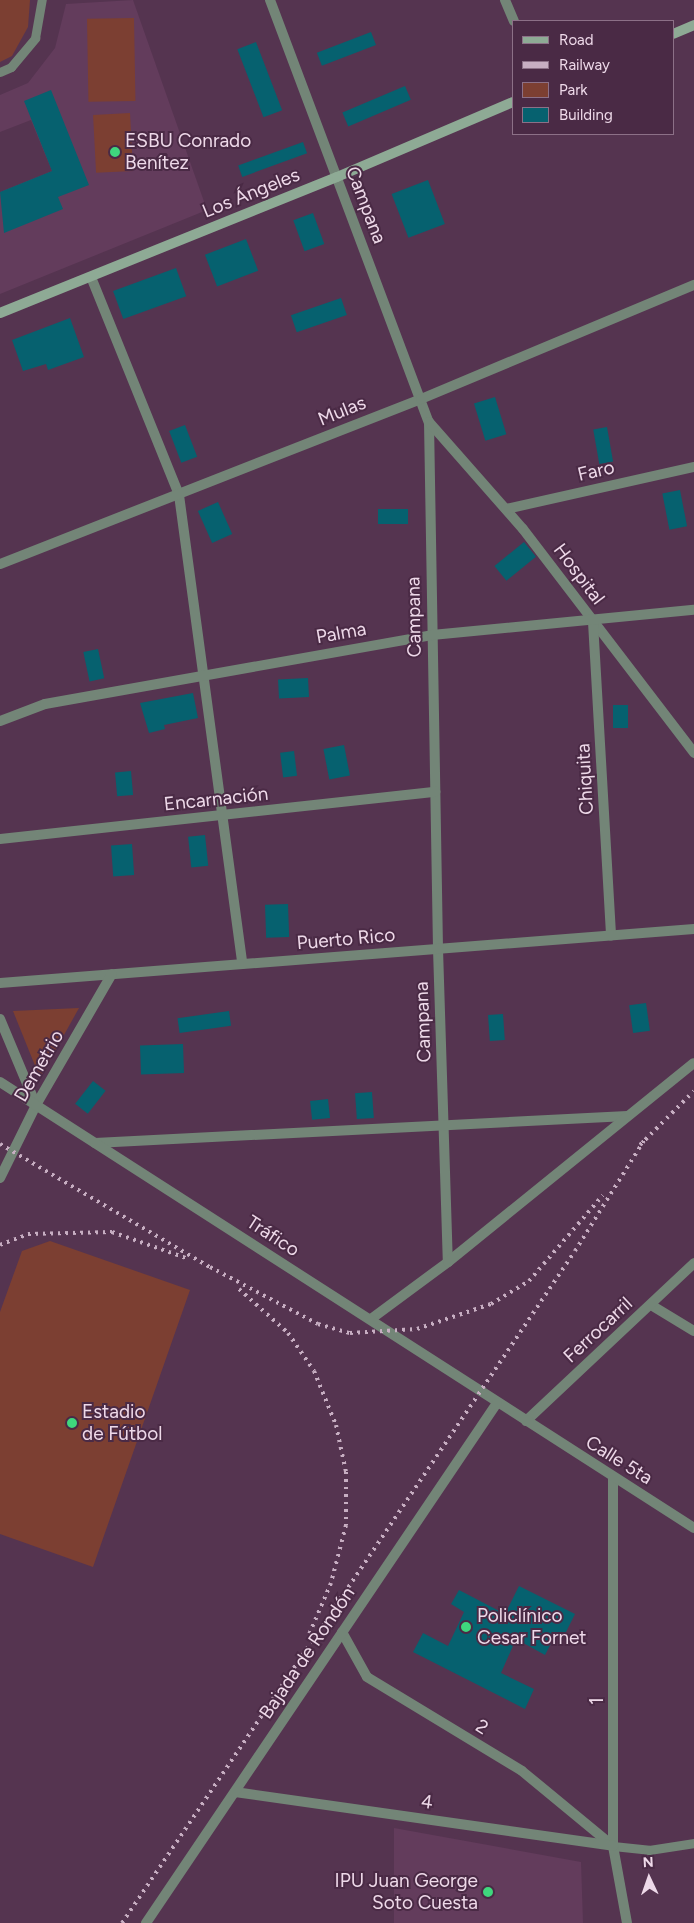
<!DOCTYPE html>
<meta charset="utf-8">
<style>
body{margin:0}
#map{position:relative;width:694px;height:1923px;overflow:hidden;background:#553450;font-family:Figtree,sans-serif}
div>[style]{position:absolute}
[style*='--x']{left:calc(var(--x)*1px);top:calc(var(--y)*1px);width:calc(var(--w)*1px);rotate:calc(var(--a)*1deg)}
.built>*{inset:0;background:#633c5c}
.green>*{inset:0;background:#7c3f32;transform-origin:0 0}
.building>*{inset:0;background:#06616f;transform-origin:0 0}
.service>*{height:9px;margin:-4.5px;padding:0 4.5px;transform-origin:4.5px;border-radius:4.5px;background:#738577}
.minor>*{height:10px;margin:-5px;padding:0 5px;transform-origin:5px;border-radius:5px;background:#738577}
.tertiary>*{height:10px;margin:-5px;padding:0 5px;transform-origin:5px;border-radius:5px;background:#738577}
.secondary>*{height:10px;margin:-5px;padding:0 5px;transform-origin:5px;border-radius:5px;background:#8eaa95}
.rail>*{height:4px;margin-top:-2px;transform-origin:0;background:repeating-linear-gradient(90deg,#c7aec2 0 2.5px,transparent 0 7.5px)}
.dots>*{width:14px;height:14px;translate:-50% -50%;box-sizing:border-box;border:2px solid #4a2a45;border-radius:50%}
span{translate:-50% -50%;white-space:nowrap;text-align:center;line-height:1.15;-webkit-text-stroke:4px #4a2a45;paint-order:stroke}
.poi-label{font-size:19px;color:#eed9e9}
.left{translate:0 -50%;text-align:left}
.right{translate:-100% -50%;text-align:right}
.street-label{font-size:19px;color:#eed9e9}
.legend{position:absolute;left:512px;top:20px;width:162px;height:115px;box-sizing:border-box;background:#4a2a45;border:1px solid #8c7087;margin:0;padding:6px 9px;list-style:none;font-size:15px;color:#eed9e9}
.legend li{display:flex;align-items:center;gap:10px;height:25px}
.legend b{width:25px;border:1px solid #8c7087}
.north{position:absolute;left:624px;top:1853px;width:50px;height:50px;-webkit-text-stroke:4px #4a2a45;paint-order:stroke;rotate:357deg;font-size:14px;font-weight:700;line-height:20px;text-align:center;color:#eed9e9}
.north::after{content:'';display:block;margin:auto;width:18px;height:22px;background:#eed9e9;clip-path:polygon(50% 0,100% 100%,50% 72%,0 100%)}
</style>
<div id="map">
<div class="built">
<div style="clip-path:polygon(133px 0,207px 210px,0 294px,0 192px,52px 171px,31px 120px,0 132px,0 95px,28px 83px,55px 48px,66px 4px)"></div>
<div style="clip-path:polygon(394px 1828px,581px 1862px,583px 1923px,394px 1923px)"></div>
</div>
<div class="green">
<div style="clip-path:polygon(0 0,30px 0,28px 27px,12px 56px,0 62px)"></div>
<div style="left:134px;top:18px;width:83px;height:47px;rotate:89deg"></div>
<div style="left:130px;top:113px;width:58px;height:37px;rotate:87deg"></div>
<div style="clip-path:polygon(79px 1008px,40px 1078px,13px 1011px)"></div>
<div style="clip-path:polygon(50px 1241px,190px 1290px,93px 1567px,0 1534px,0 1312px,22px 1251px)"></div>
</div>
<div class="building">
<div style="left:371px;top:32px;width:14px;height:58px;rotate:69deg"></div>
<div style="left:256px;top:42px;width:73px;height:20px;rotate:69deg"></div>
<div style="left:405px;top:86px;width:15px;height:68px;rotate:67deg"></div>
<div style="clip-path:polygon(51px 90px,89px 185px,58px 197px,63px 209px,4px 233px,0 192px,52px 171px,24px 101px)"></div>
<div style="left:303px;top:142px;width:12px;height:69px;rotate:70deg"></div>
<div style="left:428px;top:180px;width:47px;height:39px;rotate:69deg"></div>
<div style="left:313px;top:213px;width:33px;height:21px;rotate:70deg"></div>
<div style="left:246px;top:239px;width:34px;height:44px;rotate:69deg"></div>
<div style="left:176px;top:268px;width:30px;height:67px;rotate:70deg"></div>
<div style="left:341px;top:298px;width:18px;height:53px;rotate:71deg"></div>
<div style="clip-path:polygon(70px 318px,84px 357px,48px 370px,46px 364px,23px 371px,12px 340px)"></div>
<div style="left:495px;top:397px;width:39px;height:22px;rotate:73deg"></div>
<div style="left:185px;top:425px;width:34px;height:17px;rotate:69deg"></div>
<div style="left:607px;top:427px;width:35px;height:14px;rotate:80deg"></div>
<div style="left:680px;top:490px;width:37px;height:18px;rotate:79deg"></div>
<div style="left:218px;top:502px;width:35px;height:22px;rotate:66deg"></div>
<div style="left:378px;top:509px;width:30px;height:15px"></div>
<div style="left:524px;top:542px;width:19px;height:38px;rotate:51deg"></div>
<div style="left:98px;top:649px;width:30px;height:15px;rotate:78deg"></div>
<div style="left:308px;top:678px;width:19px;height:30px;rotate:87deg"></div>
<div style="clip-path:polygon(193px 693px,198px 718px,164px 725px,165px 729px,149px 733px,140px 703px)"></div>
<div style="left:613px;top:705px;width:15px;height:23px"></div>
<div style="left:344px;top:745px;width:31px;height:21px;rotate:79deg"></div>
<div style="left:294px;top:751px;width:25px;height:14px;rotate:83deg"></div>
<div style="left:131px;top:771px;width:24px;height:16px;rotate:85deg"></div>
<div style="left:205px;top:835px;width:31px;height:17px;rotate:84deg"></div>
<div style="left:132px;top:844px;width:31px;height:21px;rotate:86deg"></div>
<div style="left:288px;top:904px;width:33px;height:23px;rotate:88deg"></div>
<div style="left:646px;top:1003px;width:28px;height:17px;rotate:82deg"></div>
<div style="left:229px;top:1011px;width:15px;height:52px;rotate:82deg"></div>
<div style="left:503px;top:1014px;width:26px;height:15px;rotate:86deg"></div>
<div style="left:183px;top:1044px;width:29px;height:43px;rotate:88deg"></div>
<div style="left:93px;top:1081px;width:16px;height:29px;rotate:38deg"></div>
<div style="left:372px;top:1092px;width:26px;height:17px;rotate:86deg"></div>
<div style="left:328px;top:1099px;width:19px;height:18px;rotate:84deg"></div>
<div style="clip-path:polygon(519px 1586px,575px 1614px,563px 1638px,556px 1634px,545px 1655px,516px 1639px,501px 1673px,534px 1689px,525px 1709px,413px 1652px,423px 1633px,448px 1646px,464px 1612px,451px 1604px,459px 1590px,505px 1614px)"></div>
</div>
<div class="service">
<div style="--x:0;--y:72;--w:12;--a:-24"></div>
<div style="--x:11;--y:67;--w:38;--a:-50"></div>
<div style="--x:35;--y:38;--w:39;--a:-80"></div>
<div style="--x:613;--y:1846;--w:36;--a:6"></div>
<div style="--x:649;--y:1850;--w:46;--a:-8.8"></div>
</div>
<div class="minor">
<div style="--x:270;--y:0;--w:451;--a:69.4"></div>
<div style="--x:429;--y:422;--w:527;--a:89.02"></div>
<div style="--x:438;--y:949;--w:313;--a:88.2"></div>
<div style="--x:505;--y:0;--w:23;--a:67"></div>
<div style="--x:91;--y:277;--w:235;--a:68"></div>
<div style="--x:179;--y:495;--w:473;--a:82.3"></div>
<div style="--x:429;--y:422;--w:142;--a:48.7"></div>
<div style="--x:523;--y:529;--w:282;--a:52.6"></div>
<div style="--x:506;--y:509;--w:193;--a:-12.6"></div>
<div style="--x:593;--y:622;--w:314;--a:86.7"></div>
<div style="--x:0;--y:721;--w:48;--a:-20.7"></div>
<div style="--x:45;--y:704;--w:393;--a:-10.1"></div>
<div style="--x:432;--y:635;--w:263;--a:-5.5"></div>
<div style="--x:0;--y:839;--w:438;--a:-6.2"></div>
<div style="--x:0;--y:983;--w:696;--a:-4.45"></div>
<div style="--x:0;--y:1019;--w:93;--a:67.3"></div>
<div style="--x:95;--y:1143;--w:533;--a:-2.91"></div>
<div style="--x:0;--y:1178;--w:81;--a:-63.7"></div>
<div style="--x:36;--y:1105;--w:151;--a:-59.9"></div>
<div style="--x:651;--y:1305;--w:50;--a:31.2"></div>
<div style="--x:371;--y:1319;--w:96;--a:-36.5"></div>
<div style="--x:448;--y:1262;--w:316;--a:-39"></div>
<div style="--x:526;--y:1421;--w:231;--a:-43.2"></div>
<div style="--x:613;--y:1477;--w:369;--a:90"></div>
<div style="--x:613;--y:1846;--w:78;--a:79.7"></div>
<div style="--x:342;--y:1632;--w:51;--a:60.9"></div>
<div style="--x:367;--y:1677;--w:181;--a:31.2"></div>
<div style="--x:522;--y:1771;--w:118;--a:39.5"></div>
<div style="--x:235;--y:1792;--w:382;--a:8.1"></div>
</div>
<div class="tertiary">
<div style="--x:0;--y:564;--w:452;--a:-21.4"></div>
<div style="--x:421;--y:399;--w:296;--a:-22.7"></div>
<div style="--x:0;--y:1082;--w:825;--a:32.73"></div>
<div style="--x:146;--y:1923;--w:627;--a:-55.98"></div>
</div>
<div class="secondary">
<div style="--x:673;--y:34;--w:23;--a:-23"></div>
<div style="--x:0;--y:313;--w:363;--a:-22"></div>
<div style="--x:337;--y:177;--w:191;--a:-23.1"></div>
</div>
<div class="rail">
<div style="--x:0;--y:1144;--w:243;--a:30.4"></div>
<div style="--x:210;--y:1267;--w:122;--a:27.8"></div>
<div style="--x:318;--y:1324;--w:33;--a:16"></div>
<div style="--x:350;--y:1333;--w:67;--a:-3.4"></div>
<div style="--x:417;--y:1329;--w:78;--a:-18.7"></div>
<div style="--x:491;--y:1304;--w:44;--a:-31.2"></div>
<div style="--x:529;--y:1281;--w:113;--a:-49.3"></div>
<div style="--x:640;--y:1145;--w:76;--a:-45"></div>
<div style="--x:0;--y:1245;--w:30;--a:-21"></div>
<div style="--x:28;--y:1234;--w:84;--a:-1.4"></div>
<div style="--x:112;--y:1232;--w:78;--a:19.4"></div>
<div style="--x:239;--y:1289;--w:66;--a:41.9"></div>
<div style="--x:288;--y:1333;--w:46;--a:55.6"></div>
<div style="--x:314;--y:1371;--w:58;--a:67.8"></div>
<div style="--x:336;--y:1425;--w:48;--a:78"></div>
<div style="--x:346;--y:1472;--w:53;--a:90"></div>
<div style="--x:346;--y:1525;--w:60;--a:104.5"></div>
<div style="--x:331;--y:1583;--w:59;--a:113.1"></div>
<div style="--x:122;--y:1923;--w:810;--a:-56.02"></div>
<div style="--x:575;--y:1251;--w:132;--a:-58"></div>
</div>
<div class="dots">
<div style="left:115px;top:152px;background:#3fd77d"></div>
<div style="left:72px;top:1423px;background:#3fd77d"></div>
<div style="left:466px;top:1627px;background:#3fd77d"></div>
<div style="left:488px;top:1892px;background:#3fd77d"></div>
</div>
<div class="poi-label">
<span class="left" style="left:125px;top:152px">ESBU Conrado<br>Benítez</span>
<span class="left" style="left:82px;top:1423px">Estadio<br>de Fútbol</span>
<span class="left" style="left:477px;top:1627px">Policlínico<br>Cesar Fornet</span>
<span class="right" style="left:478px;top:1892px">IPU Juan George<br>Soto Cuesta</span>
</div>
<div class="street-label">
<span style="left:251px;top:193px;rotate:-22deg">Los Ángeles</span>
<span style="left:366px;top:205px;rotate:69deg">Campana</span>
<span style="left:342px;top:411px;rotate:-22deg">Mulas</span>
<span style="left:596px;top:471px;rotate:-13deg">Faro</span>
<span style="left:579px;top:574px;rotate:53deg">Hospital</span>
<span style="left:414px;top:617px;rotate:-91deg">Campana</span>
<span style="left:341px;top:633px;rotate:-10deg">Palma</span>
<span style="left:585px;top:779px;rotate:-93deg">Chiquita</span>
<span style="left:216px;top:799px;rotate:-6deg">Encarnación</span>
<span style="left:346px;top:939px;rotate:-5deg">Puerto Rico</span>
<span style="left:423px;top:1022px;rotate:-92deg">Campana</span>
<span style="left:39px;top:1066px;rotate:-60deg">Demetrio</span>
<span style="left:273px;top:1236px;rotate:33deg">Tráfico</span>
<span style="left:598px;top:1330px;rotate:-43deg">Ferrocarril</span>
<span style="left:619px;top:1460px;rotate:32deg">Calle 5ta</span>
<span style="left:307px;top:1653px;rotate:-56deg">Bajada de Rondón</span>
<span style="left:597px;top:1701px;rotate:-90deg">1</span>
<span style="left:482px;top:1727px;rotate:31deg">2</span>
<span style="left:427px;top:1802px;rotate:8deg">4</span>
</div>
<ul class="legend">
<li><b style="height:6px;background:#8eaa95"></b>Road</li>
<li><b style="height:6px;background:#c7aec2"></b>Railway</li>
<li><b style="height:14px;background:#7c3f32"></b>Park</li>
<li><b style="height:14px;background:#06616f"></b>Building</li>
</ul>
<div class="north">N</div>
</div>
